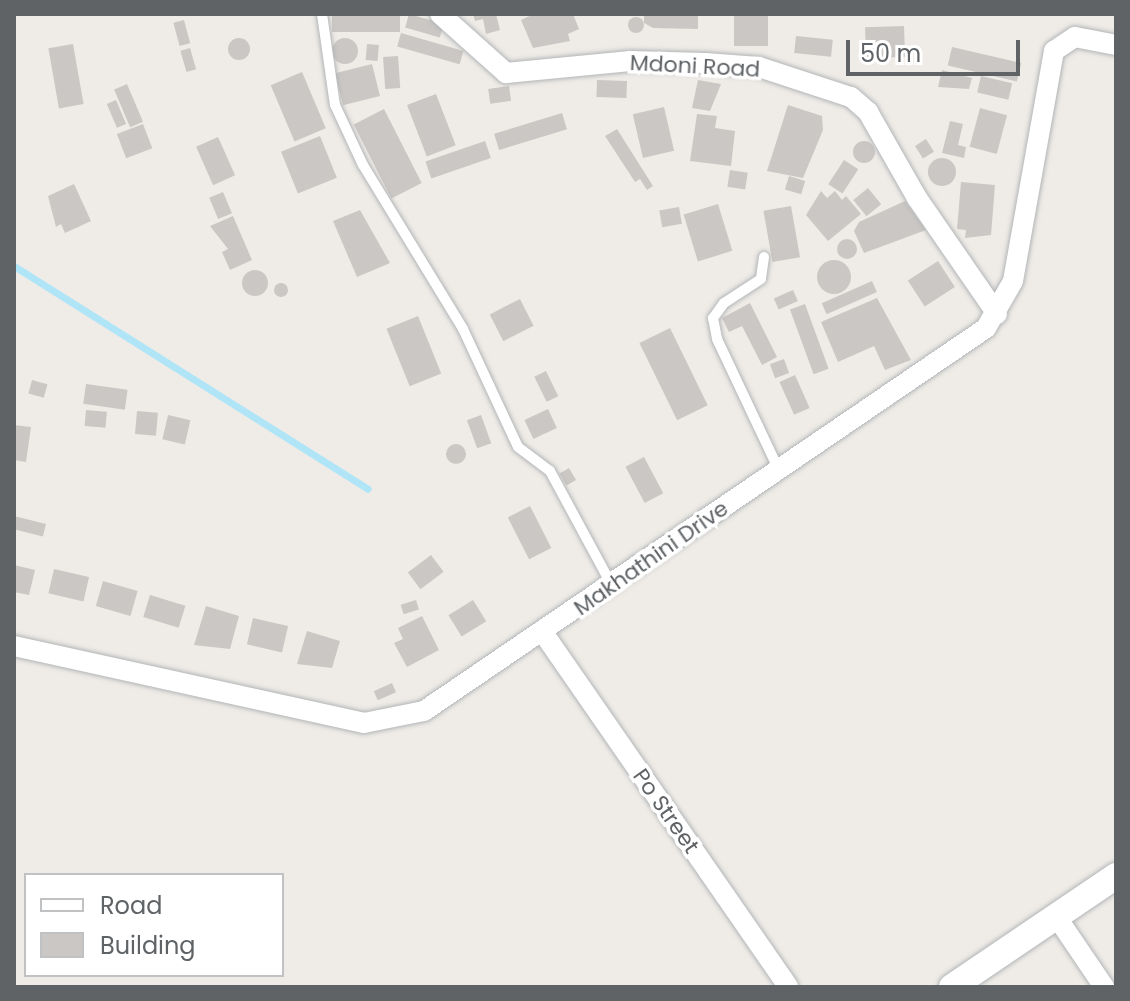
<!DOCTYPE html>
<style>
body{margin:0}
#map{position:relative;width:1130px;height:1001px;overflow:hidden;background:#efece7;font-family:Poppins,sans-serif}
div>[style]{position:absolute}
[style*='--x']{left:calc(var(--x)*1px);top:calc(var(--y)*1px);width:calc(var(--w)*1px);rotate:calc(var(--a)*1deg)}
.stream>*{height:7px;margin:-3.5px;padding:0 3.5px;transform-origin:3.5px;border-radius:3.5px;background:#afe5f7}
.building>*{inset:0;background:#cbc7c4;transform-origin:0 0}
.round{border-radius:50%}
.roads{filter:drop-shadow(0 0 2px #b2b5b8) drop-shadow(0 0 2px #b2b5b8)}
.service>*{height:10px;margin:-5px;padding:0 5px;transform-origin:5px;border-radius:5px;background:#fff}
.minor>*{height:20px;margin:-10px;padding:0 10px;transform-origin:10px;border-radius:10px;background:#fff}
.tertiary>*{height:26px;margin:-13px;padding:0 13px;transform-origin:13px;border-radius:13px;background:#fff}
span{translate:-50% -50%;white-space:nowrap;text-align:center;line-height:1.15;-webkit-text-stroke:7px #fff;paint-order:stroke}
.street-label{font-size:22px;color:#5f6366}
.frame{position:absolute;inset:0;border:16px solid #5f6366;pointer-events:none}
.legend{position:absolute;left:24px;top:873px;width:260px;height:104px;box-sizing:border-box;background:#fff;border:2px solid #bfc1c2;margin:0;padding:10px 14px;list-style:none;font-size:24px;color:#5f6366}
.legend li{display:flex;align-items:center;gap:16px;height:40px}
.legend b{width:40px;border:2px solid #bfc1c2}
.scale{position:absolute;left:846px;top:40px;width:174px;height:36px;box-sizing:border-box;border:4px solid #5f6366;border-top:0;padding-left:10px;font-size:24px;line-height:28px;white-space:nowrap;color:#5f6366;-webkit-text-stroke:6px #fff;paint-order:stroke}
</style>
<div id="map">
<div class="stream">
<div style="--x:14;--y:266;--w:418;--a:32.2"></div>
</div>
<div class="building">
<div style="left:332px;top:14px;width:68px;height:18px"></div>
<div style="left:409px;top:14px;width:36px;height:14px;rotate:16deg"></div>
<div style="clip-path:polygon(473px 14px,496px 14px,500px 30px,486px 34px,483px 19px,475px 21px)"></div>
<div style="clip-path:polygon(534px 14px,573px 14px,579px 29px,568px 34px,570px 41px,533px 48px,521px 20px)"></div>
<div style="clip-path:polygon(644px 14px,698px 14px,698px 29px,653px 28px,644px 23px)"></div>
<div style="left:734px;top:14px;width:34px;height:32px"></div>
<div class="round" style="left:628px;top:17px;width:16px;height:16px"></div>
<div style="left:184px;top:20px;width:24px;height:11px;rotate:75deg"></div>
<div style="left:904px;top:26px;width:31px;height:39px;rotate:88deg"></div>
<div style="left:401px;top:33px;width:65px;height:14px;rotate:16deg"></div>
<div style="left:796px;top:36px;width:37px;height:17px;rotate:6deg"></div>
<div class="round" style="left:332px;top:38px;width:26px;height:26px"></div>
<div class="round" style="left:228px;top:38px;width:22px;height:22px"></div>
<div style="left:73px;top:44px;width:61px;height:25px;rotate:80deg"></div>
<div style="left:367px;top:44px;width:12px;height:16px;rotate:5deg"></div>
<div style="left:952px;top:47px;width:71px;height:19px;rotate:13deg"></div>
<div style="left:190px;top:48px;width:22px;height:10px;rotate:74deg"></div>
<div style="left:398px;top:56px;width:32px;height:15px;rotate:86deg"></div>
<div style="left:372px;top:64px;width:33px;height:38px;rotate:76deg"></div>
<div style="clip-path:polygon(942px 70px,972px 78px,969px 89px,938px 87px)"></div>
<div style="left:302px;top:72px;width:61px;height:34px;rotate:67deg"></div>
<div style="left:981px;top:76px;width:32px;height:17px;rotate:13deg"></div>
<div style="left:597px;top:80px;width:30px;height:17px;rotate:2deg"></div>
<div style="clip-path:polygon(698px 80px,721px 84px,710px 111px,692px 108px)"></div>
<div style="left:127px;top:84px;width:41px;height:14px;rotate:67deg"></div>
<div style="left:509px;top:86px;width:15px;height:21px;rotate:82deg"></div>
<div style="left:436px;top:94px;width:55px;height:31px;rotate:69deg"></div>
<div style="left:116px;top:100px;width:26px;height:10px;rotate:67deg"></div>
<div style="clip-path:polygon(788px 105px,822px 116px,823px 130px,803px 178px,767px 171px)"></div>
<div style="left:664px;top:107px;width:45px;height:32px;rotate:77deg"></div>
<div style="left:980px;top:108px;width:28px;height:40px;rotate:15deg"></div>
<div style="left:384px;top:109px;width:83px;height:34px;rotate:63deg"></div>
<div style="left:562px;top:113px;width:17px;height:71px;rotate:73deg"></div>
<div style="clip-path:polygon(697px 114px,717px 116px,715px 128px,735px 131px,731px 166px,690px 161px)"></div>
<div style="clip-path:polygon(950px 121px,963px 124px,958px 145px,966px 147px,964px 158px,942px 153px)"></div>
<div style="left:143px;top:124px;width:26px;height:28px;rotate:69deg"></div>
<div style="clip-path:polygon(617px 129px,653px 186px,647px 190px,640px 179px,635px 182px,605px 136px)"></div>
<div style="left:320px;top:136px;width:45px;height:42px;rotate:68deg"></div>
<div style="left:218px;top:137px;width:42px;height:24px;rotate:66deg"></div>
<div style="left:926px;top:139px;width:15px;height:13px;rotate:58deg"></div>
<div class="round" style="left:853px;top:141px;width:22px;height:22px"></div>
<div style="left:485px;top:141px;width:18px;height:63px;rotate:71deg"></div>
<div class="round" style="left:928px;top:158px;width:28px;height:28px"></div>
<div style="left:844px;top:160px;width:17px;height:29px;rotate:33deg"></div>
<div style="left:730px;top:170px;width:18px;height:17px;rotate:9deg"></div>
<div style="left:789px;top:176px;width:17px;height:14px;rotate:17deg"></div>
<div style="clip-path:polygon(961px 182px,995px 185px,991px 235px,965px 238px,966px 230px,957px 229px)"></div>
<div style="clip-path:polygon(74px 184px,91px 221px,65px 233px,61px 224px,56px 227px,48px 196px)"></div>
<div style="left:868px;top:188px;width:21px;height:19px;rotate:51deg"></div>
<div style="clip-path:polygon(821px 191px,827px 198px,835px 191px,842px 200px,846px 196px,861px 214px,828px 241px,806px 215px)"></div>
<div style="left:223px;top:192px;width:23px;height:15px;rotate:67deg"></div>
<div style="clip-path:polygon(905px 201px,926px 230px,864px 253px,854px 231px,859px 222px)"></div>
<div style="left:718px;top:204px;width:49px;height:36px;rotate:73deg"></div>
<div style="left:791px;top:206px;width:52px;height:28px;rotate:80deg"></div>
<div style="left:679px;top:207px;width:17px;height:20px;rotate:80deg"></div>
<div style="clip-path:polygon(360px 210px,390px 263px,357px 277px,333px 221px)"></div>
<div style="clip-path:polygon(233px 216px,252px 260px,230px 270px,222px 252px,228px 249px,210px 226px)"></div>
<div class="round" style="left:837px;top:239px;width:20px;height:20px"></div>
<div class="round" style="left:817px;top:260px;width:34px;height:34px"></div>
<div style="left:938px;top:261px;width:31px;height:36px;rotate:57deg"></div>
<div class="round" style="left:242px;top:270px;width:26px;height:26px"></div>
<div style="left:872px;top:281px;width:12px;height:55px;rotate:66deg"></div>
<div class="round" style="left:274px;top:283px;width:14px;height:14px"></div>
<div style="left:793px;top:290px;width:12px;height:21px;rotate:66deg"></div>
<div style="clip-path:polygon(877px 298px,911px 360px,885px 370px,874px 346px,838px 362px,821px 322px)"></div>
<div style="left:520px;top:299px;width:30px;height:34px;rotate:63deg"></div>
<div style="clip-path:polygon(750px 303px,777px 357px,762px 365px,742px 326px,729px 332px,722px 318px)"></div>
<div style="left:805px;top:304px;width:69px;height:16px;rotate:70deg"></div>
<div style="left:418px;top:316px;width:62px;height:34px;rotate:68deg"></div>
<div style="left:670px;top:328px;width:86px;height:34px;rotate:64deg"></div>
<div style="left:784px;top:359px;width:15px;height:15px;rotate:70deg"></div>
<div style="left:546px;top:371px;width:28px;height:13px;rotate:64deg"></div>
<div style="left:795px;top:375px;width:36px;height:17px;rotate:66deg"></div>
<div style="left:32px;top:380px;width:16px;height:14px;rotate:15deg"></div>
<div style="left:86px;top:384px;width:42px;height:20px;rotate:8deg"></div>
<div style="left:548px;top:409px;width:21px;height:26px;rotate:65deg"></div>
<div style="left:86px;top:410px;width:21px;height:16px;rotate:5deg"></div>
<div style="left:137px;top:411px;width:21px;height:23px;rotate:5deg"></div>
<div style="left:168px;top:415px;width:23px;height:25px;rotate:13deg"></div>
<div style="left:481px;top:415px;width:30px;height:15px;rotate:70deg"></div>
<div style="clip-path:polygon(14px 425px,31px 427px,26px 462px,14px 460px)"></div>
<div class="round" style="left:446px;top:444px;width:20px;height:20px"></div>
<div style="left:644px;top:457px;width:41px;height:21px;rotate:62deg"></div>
<div style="left:569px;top:468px;width:14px;height:11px;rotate:60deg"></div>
<div style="left:530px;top:506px;width:47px;height:25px;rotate:63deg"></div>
<div style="left:14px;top:516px;width:33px;height:13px;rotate:14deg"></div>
<div style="left:431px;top:555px;width:21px;height:29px;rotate:53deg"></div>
<div style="clip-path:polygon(14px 565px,35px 570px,29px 595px,14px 592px)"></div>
<div style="left:54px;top:569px;width:36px;height:25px;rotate:13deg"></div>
<div style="left:103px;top:581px;width:36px;height:26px;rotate:16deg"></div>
<div style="left:150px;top:595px;width:37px;height:23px;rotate:17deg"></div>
<div style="left:416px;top:600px;width:10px;height:16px;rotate:73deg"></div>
<div style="left:473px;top:600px;width:25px;height:29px;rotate:58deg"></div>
<div style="clip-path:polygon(206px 606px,239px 616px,230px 649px,194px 645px)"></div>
<div style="clip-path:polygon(422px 616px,439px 650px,407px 667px,394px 643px,403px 639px,398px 628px)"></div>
<div style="left:253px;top:618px;width:36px;height:27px;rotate:13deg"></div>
<div style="clip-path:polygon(307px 631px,340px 641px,332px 668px,297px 664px)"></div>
<div style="left:392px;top:683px;width:10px;height:20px;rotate:66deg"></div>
</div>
<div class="roads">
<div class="service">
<div style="--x:322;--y:14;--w:92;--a:81.9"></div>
<div style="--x:335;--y:105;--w:66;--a:65"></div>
<div style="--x:363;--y:165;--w:192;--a:58.6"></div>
<div style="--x:463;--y:329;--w:130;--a:65"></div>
<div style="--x:518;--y:447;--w:40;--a:37"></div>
<div style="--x:550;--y:471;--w:128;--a:61.6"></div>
<div style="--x:764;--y:257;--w:22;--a:98"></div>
<div style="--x:761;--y:279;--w:44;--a:147"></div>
<div style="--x:724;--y:303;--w:19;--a:126"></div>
<div style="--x:713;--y:318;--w:21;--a:79"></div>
<div style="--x:717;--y:339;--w:143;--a:64.7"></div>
</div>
<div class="minor">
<div style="--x:440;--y:14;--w:89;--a:41.8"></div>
<div style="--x:506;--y:73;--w:125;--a:-5.5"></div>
<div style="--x:630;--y:61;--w:75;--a:1.5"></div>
<div style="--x:705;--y:63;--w:54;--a:4.2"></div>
<div style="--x:759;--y:67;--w:97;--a:18.1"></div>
<div style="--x:851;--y:97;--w:23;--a:41"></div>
<div style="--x:868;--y:112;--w:99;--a:60.3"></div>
<div style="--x:917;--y:198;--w:141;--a:55.4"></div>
<div style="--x:544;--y:634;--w:429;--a:55.3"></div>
<div style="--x:14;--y:646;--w:358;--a:12.4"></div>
<div style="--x:364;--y:723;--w:61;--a:-11.3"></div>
<div style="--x:424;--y:711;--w:680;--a:-34.27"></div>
<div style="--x:986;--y:328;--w:54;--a:-60.1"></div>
<div style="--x:1013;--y:281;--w:234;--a:-79.9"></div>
<div style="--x:1054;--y:51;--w:25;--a:-34"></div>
<div style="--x:1075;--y:37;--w:42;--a:11"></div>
<div style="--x:1056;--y:916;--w:86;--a:55.9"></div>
</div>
<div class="tertiary">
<div style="--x:952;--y:987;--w:198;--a:-34.1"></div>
</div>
</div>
<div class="street-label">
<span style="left:695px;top:66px;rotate:3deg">Mdoni Road</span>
<span style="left:651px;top:558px;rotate:-35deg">Makhathini Drive</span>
<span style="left:666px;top:811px;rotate:55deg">Po Street</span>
</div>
<div class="frame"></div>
<ul class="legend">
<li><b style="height:10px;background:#fff"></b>Road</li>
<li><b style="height:22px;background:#cbc7c4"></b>Building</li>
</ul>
<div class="scale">50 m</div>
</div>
